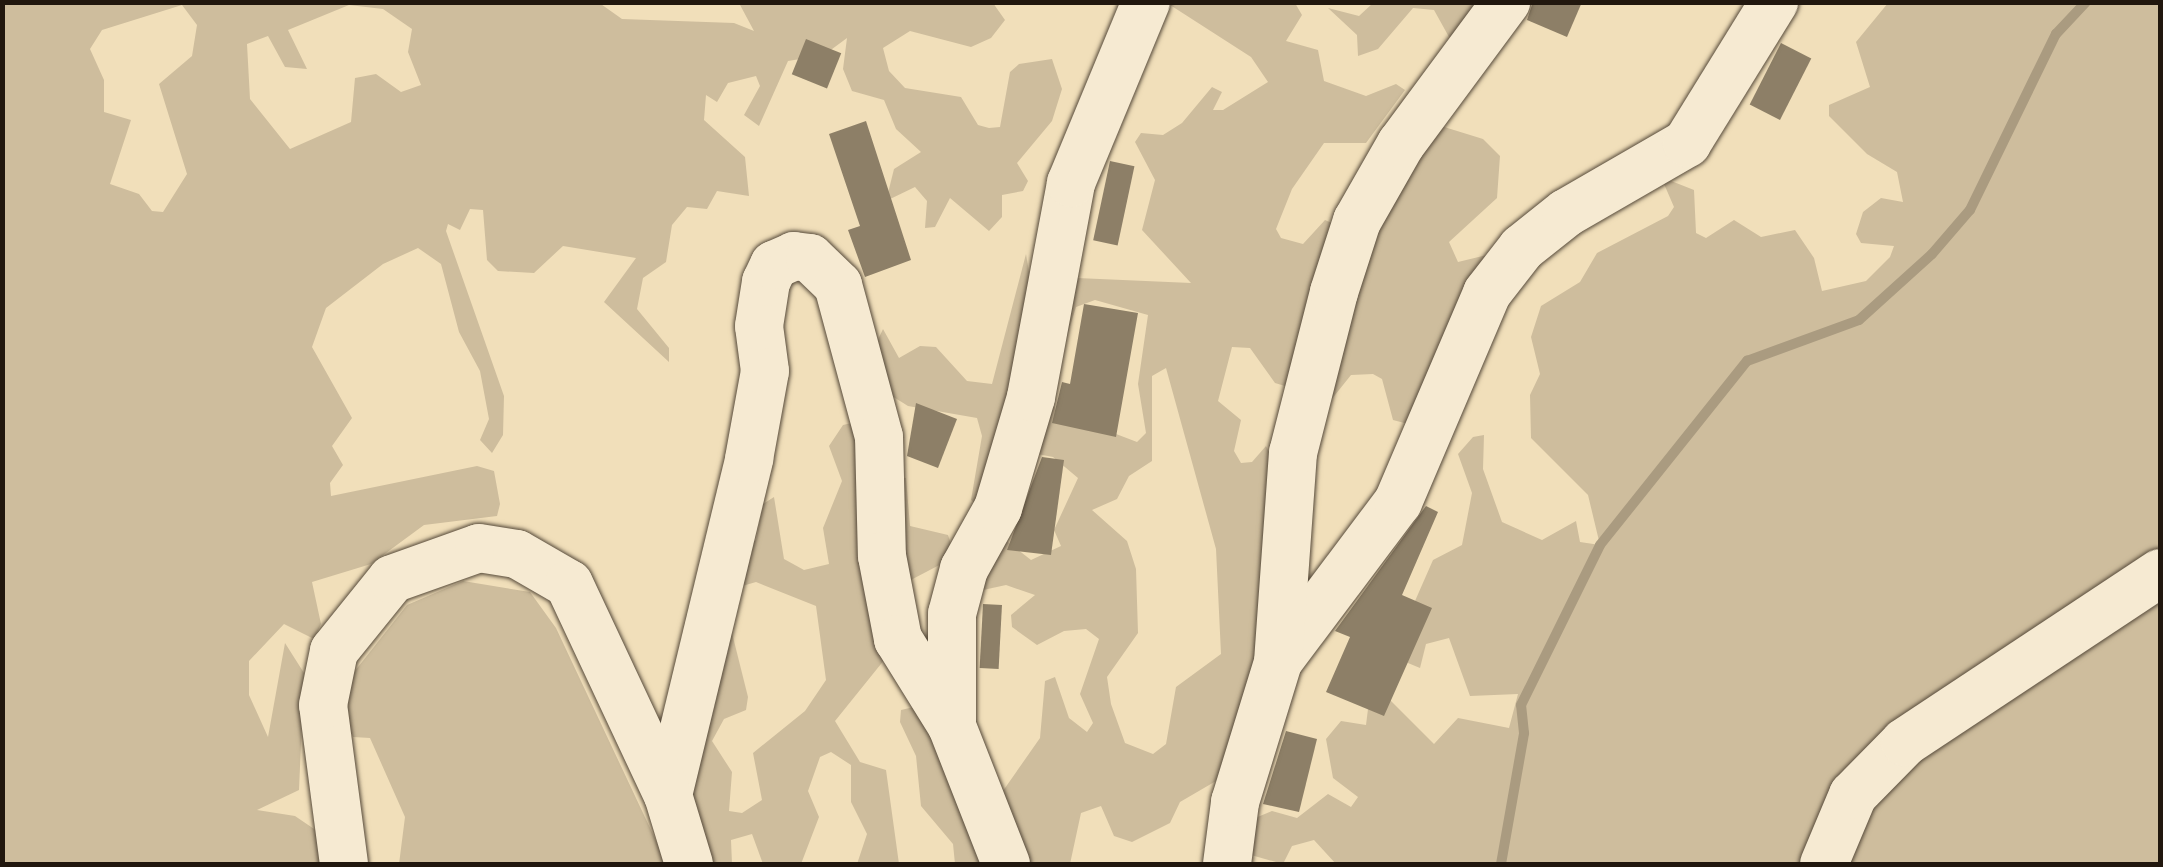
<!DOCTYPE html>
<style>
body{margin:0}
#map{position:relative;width:2163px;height:867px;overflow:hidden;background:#f1dfba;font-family:"Sorts Mill Goudy",serif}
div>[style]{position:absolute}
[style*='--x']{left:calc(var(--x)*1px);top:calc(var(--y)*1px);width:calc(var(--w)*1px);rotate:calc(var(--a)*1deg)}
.green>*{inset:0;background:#cebd9d}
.stream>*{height:10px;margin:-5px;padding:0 5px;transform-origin:5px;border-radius:5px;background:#aa9b80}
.building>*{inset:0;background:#8d7f67;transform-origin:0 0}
.roads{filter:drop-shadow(0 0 2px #554939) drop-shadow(0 0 2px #554939)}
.minor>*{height:48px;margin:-24px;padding:0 24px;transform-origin:24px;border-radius:24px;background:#f6ead2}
span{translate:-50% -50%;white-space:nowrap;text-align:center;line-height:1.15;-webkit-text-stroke:9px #f6ead2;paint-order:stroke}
.frame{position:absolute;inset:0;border:5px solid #21170e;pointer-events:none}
</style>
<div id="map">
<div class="green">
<div style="clip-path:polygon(evenodd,598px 2px,622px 19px,734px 23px,754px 31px,739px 3px,993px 3px,1005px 20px,991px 38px,971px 47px,910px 31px,883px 48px,889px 71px,905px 88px,961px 97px,978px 125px,989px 128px,1000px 127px,1010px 72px,1019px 64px,1052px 59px,1062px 89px,1052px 121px,1017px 163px,1028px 181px,1023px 191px,1002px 195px,1002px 217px,989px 231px,950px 198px,935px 227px,925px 228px,927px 201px,915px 187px,886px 201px,894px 169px,921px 152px,896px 129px,884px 100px,852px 91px,843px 69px,847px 38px,824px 55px,788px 61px,759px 126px,744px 115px,760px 86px,756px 76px,728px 83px,717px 102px,706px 95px,704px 120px,745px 157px,749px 196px,717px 191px,707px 209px,687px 207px,672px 225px,666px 262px,643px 278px,637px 309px,669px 348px,669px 362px,604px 302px,636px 258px,563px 246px,534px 273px,498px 271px,487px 260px,483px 210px,470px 209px,460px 230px,448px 224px,446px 231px,504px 396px,503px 435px,492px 453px,480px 440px,489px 419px,480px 371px,459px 332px,441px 264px,418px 248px,383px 264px,326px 308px,312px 347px,352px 418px,332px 446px,343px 465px,330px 483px,331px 496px,477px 466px,494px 471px,500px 504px,497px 516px,424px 525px,371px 564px,312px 582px,321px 624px,314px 639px,284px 624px,249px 661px,249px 695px,268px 737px,285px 643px,304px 673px,299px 790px,257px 810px,295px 816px,320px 833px,330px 864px,3px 864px,2px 3px,598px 2px,182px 5px,197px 25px,192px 56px,159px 84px,187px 174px,163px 212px,152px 211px,139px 194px,110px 184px,131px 120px,104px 112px,104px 80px,90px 49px,102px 30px,182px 5px,598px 2px,349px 5px,383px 9px,412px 29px,408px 52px,421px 85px,401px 92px,376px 74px,355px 78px,351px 122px,290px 149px,250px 99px,247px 44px,268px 36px,285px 67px,307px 69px,288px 30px,349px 5px)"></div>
<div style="clip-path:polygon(evenodd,1167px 3px,1295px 3px,1302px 15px,1286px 41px,1318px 50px,1324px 81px,1366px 96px,1396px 84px,1405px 90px,1366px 143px,1324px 143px,1292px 189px,1276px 229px,1281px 238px,1303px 244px,1325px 220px,1364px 237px,1441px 126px,1483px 139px,1500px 156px,1497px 198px,1449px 242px,1458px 262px,1491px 254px,1412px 425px,1393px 420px,1382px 379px,1373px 374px,1351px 375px,1331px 400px,1275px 383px,1250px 348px,1232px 347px,1218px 401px,1241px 420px,1234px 451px,1241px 463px,1252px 462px,1266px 446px,1276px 467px,1260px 634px,1234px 752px,1216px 781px,1180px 802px,1170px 823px,1132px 842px,1114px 836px,1101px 806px,1081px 813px,1070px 864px,1008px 864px,998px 798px,1040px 738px,1045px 681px,1055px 677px,1069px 718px,1087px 732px,1093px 723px,1080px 694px,1099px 639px,1086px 629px,1064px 631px,1037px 645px,1012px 627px,1011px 615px,1035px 595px,1006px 585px,974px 592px,1004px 539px,1031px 560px,1061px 546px,1054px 530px,1078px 478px,1053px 457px,1032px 453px,1050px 390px,1056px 411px,1137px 442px,1146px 433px,1138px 384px,1148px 315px,1095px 300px,1076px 307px,1060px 359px,1077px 278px,1191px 283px,1142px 230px,1155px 180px,1135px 142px,1141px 133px,1163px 135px,1182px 123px,1212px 87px,1222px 92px,1213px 110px,1223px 110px,1268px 82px,1251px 57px,1167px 3px,1166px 368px,1216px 549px,1221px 654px,1176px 687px,1166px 744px,1153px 754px,1125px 743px,1111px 704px,1107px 677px,1138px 633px,1136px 569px,1127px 541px,1092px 510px,1117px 499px,1129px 476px,1152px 461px,1152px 376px,1166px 368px)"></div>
<div style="clip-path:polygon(1373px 3px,1486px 3px,1460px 36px,1449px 37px,1434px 10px,1413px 8px,1378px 49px,1358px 56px,1357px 35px,1328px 8px,1359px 16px)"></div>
<div style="clip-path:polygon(1888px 3px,2160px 3px,2160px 864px,1336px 864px,1314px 840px,1292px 846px,1283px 864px,1244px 853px,1248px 821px,1272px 811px,1297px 818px,1328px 794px,1351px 807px,1358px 797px,1333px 778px,1326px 739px,1341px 721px,1366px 725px,1369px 701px,1389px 699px,1434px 744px,1458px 718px,1509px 728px,1518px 694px,1470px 696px,1449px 638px,1426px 644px,1420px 668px,1408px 663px,1397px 613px,1415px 601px,1433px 560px,1462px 545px,1472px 493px,1458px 454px,1473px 437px,1484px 435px,1483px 469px,1502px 522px,1542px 540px,1576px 521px,1580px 542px,1600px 545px,1588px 495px,1531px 438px,1530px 395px,1540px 374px,1531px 337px,1541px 306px,1580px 282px,1597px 253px,1668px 216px,1674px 207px,1661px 177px,1694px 190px,1696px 233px,1706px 238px,1734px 220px,1761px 237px,1795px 230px,1814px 258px,1822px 291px,1866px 281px,1890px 257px,1894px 246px,1861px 243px,1856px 234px,1863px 212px,1881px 198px,1903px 202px,1897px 172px,1867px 154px,1829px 116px,1829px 105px,1870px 87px,1856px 42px)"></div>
<div style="clip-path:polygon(1026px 254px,1032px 290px,1025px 348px,979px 506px,971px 500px,982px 436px,977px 418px,908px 406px,884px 391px,875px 346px,883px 329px,899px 358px,920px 346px,936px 347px,967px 381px,992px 384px)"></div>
<div style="clip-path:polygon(856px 422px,892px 479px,906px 478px,910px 526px,948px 535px,952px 547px,949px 560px,905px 583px,930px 655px,889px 654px,835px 721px,860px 762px,886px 770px,899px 864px,857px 864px,867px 834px,851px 802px,851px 765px,831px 752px,820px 757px,808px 791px,819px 817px,801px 864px,763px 864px,752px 834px,731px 840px,732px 864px,702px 864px,683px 786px,726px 609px,748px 697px,746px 710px,724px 719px,712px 741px,732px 772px,729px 811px,742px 813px,762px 800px,753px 753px,805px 711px,826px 680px,816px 606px,756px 582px,732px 589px,723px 559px,756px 540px,763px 504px,774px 497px,784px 559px,804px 570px,829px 564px,823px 528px,842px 481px,829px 446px,843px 425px)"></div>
<div style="clip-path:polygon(463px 581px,530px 592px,556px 628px,667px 864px,399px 864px,405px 817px,370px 738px,353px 737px,343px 717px,347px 681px,407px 605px)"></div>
<div style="clip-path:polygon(914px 707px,925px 714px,996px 864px,955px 864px,953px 844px,921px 806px,916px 756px,900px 722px,901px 710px)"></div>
</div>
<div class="stream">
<div style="--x:1501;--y:864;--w:133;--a:-80"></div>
<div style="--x:1524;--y:733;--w:28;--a:-96"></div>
<div style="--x:1521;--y:705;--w:178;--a:-63.7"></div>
<div style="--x:1600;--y:545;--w:236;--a:-51.4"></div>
<div style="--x:1747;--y:361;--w:119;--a:-20.1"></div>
<div style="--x:1859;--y:320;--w:98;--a:-42.1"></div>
<div style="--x:1932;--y:254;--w:58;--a:-49.2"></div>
<div style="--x:1970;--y:210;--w:196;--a:-64"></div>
<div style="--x:2056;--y:34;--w:44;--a:-46.8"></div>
</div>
<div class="building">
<div style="clip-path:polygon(1533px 2px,1582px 2px,1567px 37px,1527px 20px)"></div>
<div style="left:806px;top:39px;width:38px;height:38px;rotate:22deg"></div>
<div style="left:1781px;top:43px;width:34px;height:69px;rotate:27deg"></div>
<div style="clip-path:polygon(866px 121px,911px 260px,865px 277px,848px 230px,860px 226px,829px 134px)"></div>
<div style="left:1110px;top:161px;width:25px;height:81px;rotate:12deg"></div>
<div style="clip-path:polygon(1084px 304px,1138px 313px,1116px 437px,1052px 423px,1062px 382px,1070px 384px)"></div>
<div style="clip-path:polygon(916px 403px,957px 419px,938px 468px,907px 456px)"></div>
<div style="clip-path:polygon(1042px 457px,1064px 460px,1051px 555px,1007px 550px)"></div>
<div style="clip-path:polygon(1426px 506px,1438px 512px,1402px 595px,1432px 608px,1384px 716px,1326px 692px,1350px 637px,1335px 631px)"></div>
<div style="left:983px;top:604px;width:19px;height:64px;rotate:3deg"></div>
<div style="clip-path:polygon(1286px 731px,1317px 739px,1299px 812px,1263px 804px)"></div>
</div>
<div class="roads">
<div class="minor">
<div style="--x:1280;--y:659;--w:196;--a:-53.1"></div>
<div style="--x:1398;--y:502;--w:227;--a:-66.9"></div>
<div style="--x:1487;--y:293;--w:57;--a:-52.1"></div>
<div style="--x:1522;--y:248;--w:56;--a:-38.5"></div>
<div style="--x:1566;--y:213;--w:140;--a:-30"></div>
<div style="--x:1687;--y:143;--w:166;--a:-58.3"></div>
<div style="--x:668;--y:795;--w:346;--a:-76.4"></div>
<div style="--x:749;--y:459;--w:89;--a:-79.7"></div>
<div style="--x:765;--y:371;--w:45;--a:-97.6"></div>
<div style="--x:759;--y:326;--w:45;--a:-81"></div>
<div style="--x:766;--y:282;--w:19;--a:-65"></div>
<div style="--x:774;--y:265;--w:22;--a:-24"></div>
<div style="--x:794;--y:256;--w:16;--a:7"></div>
<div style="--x:810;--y:258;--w:39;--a:44"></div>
<div style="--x:838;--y:285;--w:157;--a:74.9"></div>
<div style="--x:879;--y:437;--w:119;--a:88.6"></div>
<div style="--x:882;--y:556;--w:85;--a:79.1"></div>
<div style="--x:898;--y:639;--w:102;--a:58.2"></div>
<div style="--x:344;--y:864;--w:160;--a:-97.5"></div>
<div style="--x:323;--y:705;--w:55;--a:-78.5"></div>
<div style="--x:334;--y:651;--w:92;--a:-51.1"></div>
<div style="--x:392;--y:579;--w:92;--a:-19.6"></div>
<div style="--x:479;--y:548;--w:38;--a:9"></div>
<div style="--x:517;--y:554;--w:60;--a:30"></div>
<div style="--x:569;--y:584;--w:233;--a:64.9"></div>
<div style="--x:668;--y:795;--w:72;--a:73.1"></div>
<div style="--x:1006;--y:864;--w:148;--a:-111.4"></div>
<div style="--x:952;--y:726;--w:112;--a:-90"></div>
<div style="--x:952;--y:614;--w:47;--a:-75.1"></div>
<div style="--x:964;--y:569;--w:70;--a:-60.9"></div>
<div style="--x:998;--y:508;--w:116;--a:-73.4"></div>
<div style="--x:1031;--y:397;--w:218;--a:-79.4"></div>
<div style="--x:1071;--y:183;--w:196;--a:-67.5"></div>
<div style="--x:1227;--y:864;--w:63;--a:-82.6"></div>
<div style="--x:1235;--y:802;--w:146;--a:-72.9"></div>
<div style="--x:1278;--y:662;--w:210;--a:-85.9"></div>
<div style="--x:1293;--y:453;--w:166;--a:-75.7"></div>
<div style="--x:1334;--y:292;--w:75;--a:-72.1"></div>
<div style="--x:1357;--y:221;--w:89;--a:-60.3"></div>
<div style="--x:1401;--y:144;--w:177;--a:-53.5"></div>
<div style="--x:1824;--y:864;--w:75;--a:-67.2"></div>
<div style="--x:1853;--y:795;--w:74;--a:-45.5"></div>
<div style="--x:1905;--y:742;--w:306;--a:-33.5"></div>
</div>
</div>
<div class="frame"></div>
</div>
